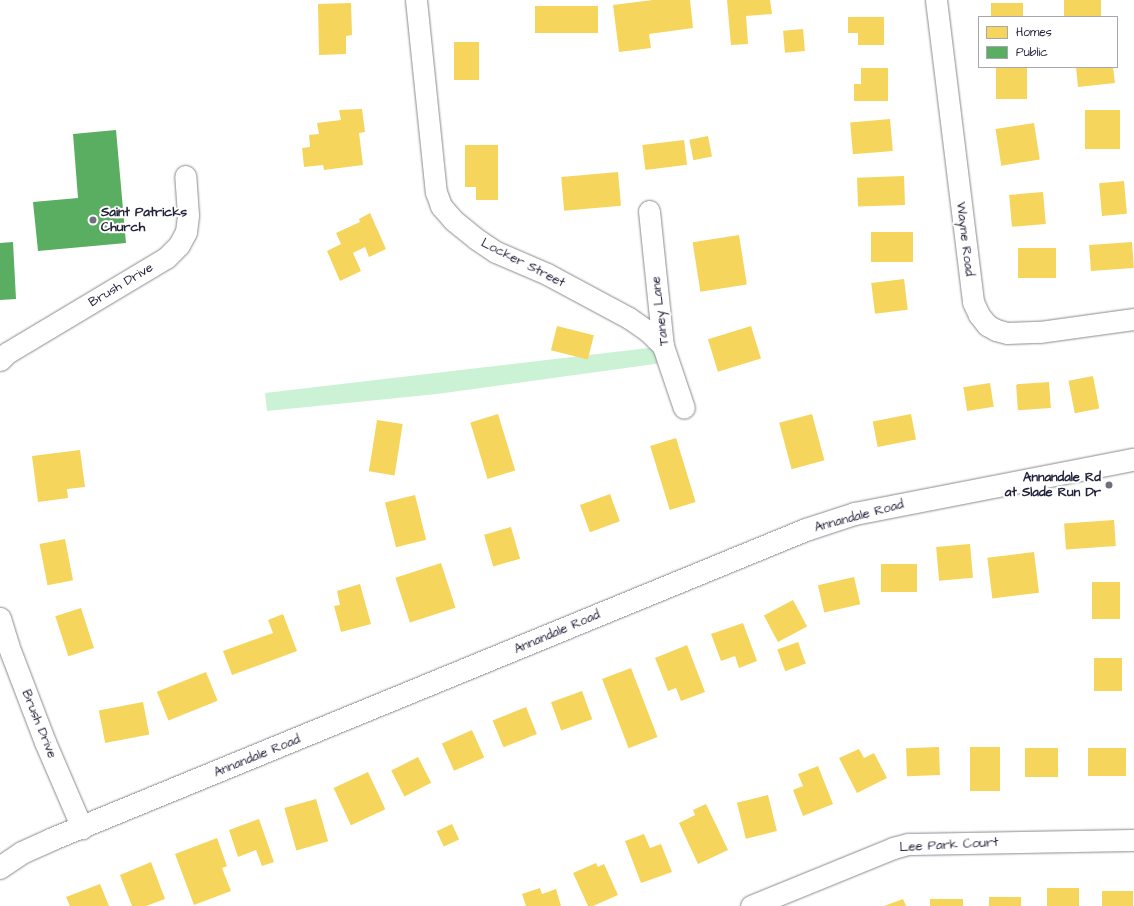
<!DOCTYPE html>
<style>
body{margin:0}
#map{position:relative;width:1134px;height:906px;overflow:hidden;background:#fff;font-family:"Architects Daughter",sans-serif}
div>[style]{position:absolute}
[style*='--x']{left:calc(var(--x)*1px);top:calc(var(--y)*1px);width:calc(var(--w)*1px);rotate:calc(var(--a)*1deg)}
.green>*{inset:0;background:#ccf2d5}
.homes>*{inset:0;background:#f6d55c;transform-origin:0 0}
.public>*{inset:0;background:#5aae61}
.roads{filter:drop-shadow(0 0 1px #8a8a8f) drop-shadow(0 0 1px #8a8a8f)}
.street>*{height:21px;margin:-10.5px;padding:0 10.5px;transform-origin:10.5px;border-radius:10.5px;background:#fff}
.secondary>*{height:22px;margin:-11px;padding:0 11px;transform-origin:11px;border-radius:11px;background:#fff}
.dots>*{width:11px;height:11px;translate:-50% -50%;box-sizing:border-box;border:2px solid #fff;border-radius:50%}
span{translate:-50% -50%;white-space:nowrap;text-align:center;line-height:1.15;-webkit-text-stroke:4px #fff;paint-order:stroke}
.poi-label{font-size:13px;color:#22223b;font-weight:700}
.left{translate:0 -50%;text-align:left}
.right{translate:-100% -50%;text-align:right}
.street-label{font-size:13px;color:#22223b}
.legend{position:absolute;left:978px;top:16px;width:140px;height:52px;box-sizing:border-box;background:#fff;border:1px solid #a7a7b1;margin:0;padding:5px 7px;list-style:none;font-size:12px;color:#22223b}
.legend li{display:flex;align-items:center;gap:8px;height:20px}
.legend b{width:20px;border:1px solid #a7a7b1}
</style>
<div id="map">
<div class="green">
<div style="clip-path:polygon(657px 347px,662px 363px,437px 394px,267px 411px,265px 393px)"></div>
</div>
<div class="homes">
<div style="clip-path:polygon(653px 0,690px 0,693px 28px,649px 34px,651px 48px,619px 52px,613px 5px)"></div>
<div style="clip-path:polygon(727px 0,770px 0,772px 14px,746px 16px,748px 44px,731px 45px)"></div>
<div style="left:1064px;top:0;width:37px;height:17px"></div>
<div style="clip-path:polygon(351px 3px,352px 35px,346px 36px,346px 54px,319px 55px,318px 4px)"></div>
<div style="left:991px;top:3px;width:32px;height:14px"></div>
<div style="left:598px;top:6px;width:27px;height:63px;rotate:90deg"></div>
<div style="clip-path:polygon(848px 17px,884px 17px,884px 45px,858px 45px,858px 33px,848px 33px)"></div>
<div style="left:803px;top:29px;width:22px;height:20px;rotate:85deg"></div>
<div style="left:454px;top:42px;width:25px;height:38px"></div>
<div style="left:996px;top:67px;width:31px;height:32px"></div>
<div style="clip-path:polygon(1076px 67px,1113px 67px,1115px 83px,1078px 87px)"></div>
<div style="clip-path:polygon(861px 68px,888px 68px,888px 101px,854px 101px,854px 84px,861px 84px)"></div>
<div style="clip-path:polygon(362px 109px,365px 132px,359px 133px,363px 165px,324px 170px,323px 165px,304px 167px,302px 148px,310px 147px,309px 135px,319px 134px,317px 123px,341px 120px,339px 110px)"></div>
<div style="left:1085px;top:110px;width:35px;height:39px"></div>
<div style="left:890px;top:119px;width:32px;height:40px;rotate:85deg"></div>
<div style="left:1034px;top:123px;width:37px;height:39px;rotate:81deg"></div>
<div style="left:708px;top:136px;width:21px;height:19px;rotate:79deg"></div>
<div style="left:684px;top:140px;width:25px;height:42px;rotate:83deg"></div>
<div style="clip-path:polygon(465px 145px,498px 145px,498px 200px,476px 200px,476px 187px,465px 187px)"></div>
<div style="left:618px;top:172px;width:34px;height:57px;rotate:85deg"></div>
<div style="left:904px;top:176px;width:29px;height:47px;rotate:88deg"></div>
<div style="left:1124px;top:181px;width:33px;height:25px;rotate:85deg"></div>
<div style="left:1043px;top:192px;width:32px;height:34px;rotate:85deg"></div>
<div style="clip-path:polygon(370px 213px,386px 249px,369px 257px,365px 247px,353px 253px,361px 271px,340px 281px,327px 251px,341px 244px,336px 233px,360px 222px,359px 219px)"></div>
<div style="left:871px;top:232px;width:42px;height:30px"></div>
<div style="left:739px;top:235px;width:50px;height:47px;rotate:81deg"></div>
<div style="left:1132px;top:242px;width:26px;height:43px;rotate:86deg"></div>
<div style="left:1018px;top:248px;width:38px;height:30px"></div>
<div style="left:904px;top:279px;width:31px;height:33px;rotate:83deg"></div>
<div style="left:557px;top:326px;width:38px;height:25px;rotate:14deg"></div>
<div style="left:751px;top:326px;width:34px;height:45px;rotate:73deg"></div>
<div style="left:1093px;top:376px;width:33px;height:25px;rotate:79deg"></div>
<div style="left:1049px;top:382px;width:26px;height:33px;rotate:86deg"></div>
<div style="left:990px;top:383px;width:24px;height:27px;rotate:81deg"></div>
<div style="left:498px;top:414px;width:59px;height:29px;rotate:73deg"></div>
<div style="left:812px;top:414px;width:48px;height:34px;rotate:75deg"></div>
<div style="left:911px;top:414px;width:26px;height:39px;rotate:79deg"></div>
<div style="left:377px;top:420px;width:26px;height:52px;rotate:9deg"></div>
<div style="left:676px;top:438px;width:67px;height:27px;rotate:73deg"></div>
<div style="clip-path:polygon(80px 450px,85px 487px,67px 489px,68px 498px,38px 502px,32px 456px)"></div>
<div style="left:610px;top:494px;width:29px;height:32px;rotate:70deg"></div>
<div style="left:415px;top:495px;width:46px;height:31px;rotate:76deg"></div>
<div style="left:1114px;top:520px;width:26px;height:50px;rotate:86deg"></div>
<div style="left:511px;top:527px;width:33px;height:28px;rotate:74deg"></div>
<div style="left:65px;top:539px;width:42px;height:26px;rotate:79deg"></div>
<div style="left:970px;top:544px;width:34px;height:34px;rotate:85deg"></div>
<div style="left:1034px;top:552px;width:41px;height:47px;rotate:83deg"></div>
<div style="left:441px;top:563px;width:47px;height:48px;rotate:72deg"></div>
<div style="left:881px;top:564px;width:36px;height:28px"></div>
<div style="left:854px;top:577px;width:28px;height:37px;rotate:77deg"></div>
<div style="left:1092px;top:582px;width:28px;height:37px"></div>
<div style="clip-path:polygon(360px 584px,371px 624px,341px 632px,334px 606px,340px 605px,337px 591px)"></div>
<div style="left:793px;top:600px;width:30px;height:33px;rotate:62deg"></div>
<div style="left:81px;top:608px;width:42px;height:27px;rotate:72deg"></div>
<div style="clip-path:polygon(283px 614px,297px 651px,232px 675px,223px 651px,273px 633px,268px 620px)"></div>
<div style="clip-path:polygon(743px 623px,757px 661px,739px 668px,735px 656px,721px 661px,711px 634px)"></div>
<div style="left:798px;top:642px;width:23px;height:22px;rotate:70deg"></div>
<div style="clip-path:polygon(687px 645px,705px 692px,681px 701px,676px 688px,668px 691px,655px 658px)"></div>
<div style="left:1094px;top:658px;width:28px;height:33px"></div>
<div style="left:631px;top:668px;width:74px;height:31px;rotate:69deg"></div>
<div style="left:206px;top:672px;width:31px;height:53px;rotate:68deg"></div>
<div style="left:582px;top:691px;width:30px;height:33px;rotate:70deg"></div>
<div style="left:143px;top:702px;width:33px;height:45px;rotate:79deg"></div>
<div style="left:526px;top:707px;width:29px;height:36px;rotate:68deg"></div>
<div style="left:472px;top:730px;width:30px;height:33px;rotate:66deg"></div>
<div style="left:939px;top:747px;width:28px;height:33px;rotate:88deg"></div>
<div style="left:970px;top:747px;width:30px;height:44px"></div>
<div style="left:1025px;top:748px;width:33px;height:29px"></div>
<div style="left:1088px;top:748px;width:38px;height:28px"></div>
<div style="clip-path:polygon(859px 749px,864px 758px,874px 753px,887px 778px,857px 793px,839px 758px)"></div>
<div style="left:418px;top:757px;width:29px;height:30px;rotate:63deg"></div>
<div style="clip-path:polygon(818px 766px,833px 804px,803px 816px,793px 790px,803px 786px,798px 774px)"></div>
<div style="left:368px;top:772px;width:41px;height:38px;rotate:65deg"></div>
<div style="left:768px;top:795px;width:37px;height:32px;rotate:76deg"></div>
<div style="left:316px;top:799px;width:44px;height:33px;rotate:74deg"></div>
<div style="clip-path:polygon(706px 804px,728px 850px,698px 864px,679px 823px,695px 815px,693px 810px)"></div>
<div style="clip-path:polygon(259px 819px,274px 862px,262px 866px,256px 850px,238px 857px,229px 830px)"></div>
<div style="left:452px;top:824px;width:17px;height:17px;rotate:65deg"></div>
<div style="clip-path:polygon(644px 834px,650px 848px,661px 844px,672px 872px,641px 883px,625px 841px)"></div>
<div style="clip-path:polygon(217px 838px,227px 866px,222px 868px,231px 891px,194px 905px,175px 854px)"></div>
<div style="clip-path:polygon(151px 862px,165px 899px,146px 906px,132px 906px,120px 875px)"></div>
<div style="clip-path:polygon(596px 863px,598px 867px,604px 864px,618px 895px,593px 906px,588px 906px,573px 873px)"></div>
<div style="clip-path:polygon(100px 884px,109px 906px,70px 906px,66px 897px)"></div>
<div style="clip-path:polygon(540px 888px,542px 894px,556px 889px,561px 906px,526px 906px,522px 894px)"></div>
<div style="left:1047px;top:888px;width:32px;height:18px"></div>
<div style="left:1102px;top:891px;width:31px;height:15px"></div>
<div style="left:989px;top:897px;width:32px;height:9px"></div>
<div style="clip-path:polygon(903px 899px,906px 906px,884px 906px)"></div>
<div style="left:930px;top:899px;width:33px;height:7px"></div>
</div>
<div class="public">
<div style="clip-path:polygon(116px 130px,126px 243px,38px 251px,33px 202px,78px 198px,73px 134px)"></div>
<div style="clip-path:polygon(13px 242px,16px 299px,0 300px,0 243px)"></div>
</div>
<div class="roads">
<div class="street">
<div style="--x:416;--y:0;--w:193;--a:84.1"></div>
<div style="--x:436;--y:192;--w:15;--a:70"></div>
<div style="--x:441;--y:206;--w:18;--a:49"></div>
<div style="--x:453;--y:220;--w:28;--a:39"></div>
<div style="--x:475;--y:238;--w:25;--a:34"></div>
<div style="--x:496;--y:252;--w:56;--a:23.3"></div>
<div style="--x:547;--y:274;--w:93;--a:28.2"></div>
<div style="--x:629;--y:318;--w:24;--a:35"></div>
<div style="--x:649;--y:332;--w:20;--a:45"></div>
<div style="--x:936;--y:0;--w:304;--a:83"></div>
<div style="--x:973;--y:302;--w:14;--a:65"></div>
<div style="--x:979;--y:315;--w:13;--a:51"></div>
<div style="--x:987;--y:325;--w:10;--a:29"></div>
<div style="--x:996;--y:330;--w:11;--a:15"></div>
<div style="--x:1007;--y:333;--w:33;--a:-2"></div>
<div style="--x:1040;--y:332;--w:95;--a:-7.9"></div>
<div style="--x:649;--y:211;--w:136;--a:84.1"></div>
<div style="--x:663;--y:346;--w:65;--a:71.3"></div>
<div style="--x:0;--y:360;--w:10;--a:-45"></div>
<div style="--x:7;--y:353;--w:185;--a:-30.9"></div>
<div style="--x:166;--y:258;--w:18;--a:-45"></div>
<div style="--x:179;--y:245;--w:15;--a:-62"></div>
<div style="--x:186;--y:232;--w:17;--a:-83"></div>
<div style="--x:188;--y:215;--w:39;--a:-94"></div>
<div style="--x:0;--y:618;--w:28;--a:73"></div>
<div style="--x:8;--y:645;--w:104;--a:69.1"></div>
<div style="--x:45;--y:742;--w:94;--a:66.7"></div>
<div style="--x:751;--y:906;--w:153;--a:-22.2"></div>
<div style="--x:893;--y:848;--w:16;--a:-15"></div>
<div style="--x:908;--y:844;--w:226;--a:-1"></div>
</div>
<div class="secondary">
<div style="--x:0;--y:868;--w:27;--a:-34"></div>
<div style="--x:22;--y:853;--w:34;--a:-24"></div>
<div style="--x:53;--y:839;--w:814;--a:-22.31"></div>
<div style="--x:806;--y:530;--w:52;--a:-18.1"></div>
<div style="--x:855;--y:514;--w:284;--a:-11"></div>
</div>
</div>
<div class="dots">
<div style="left:93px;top:220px;background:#6f6f80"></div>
<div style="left:1109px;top:485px;background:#6f6f80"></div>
</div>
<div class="poi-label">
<span class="left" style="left:101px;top:220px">Saint Patricks<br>Church</span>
<span class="right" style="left:1101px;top:485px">Annandale Rd<br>at Slade Run Dr</span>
</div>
<div class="street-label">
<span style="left:965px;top:239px;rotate:83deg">Wayne Road</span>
<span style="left:523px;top:263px;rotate:27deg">Locker Street</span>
<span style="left:121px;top:285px;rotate:-31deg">Brush Drive</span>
<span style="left:660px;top:311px;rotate:-97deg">Taney Lane</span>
<span style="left:859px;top:516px;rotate:-15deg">Annandale Road</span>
<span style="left:557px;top:632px;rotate:-23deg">Annandale Road</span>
<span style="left:39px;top:724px;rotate:68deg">Brush Drive</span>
<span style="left:257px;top:756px;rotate:-22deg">Annandale Road</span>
<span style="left:949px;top:845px;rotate:-3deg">Lee Park Court</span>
</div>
<ul class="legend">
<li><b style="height:11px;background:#f6d55c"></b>Homes</li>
<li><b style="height:11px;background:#5aae61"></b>Public</li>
</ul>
</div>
